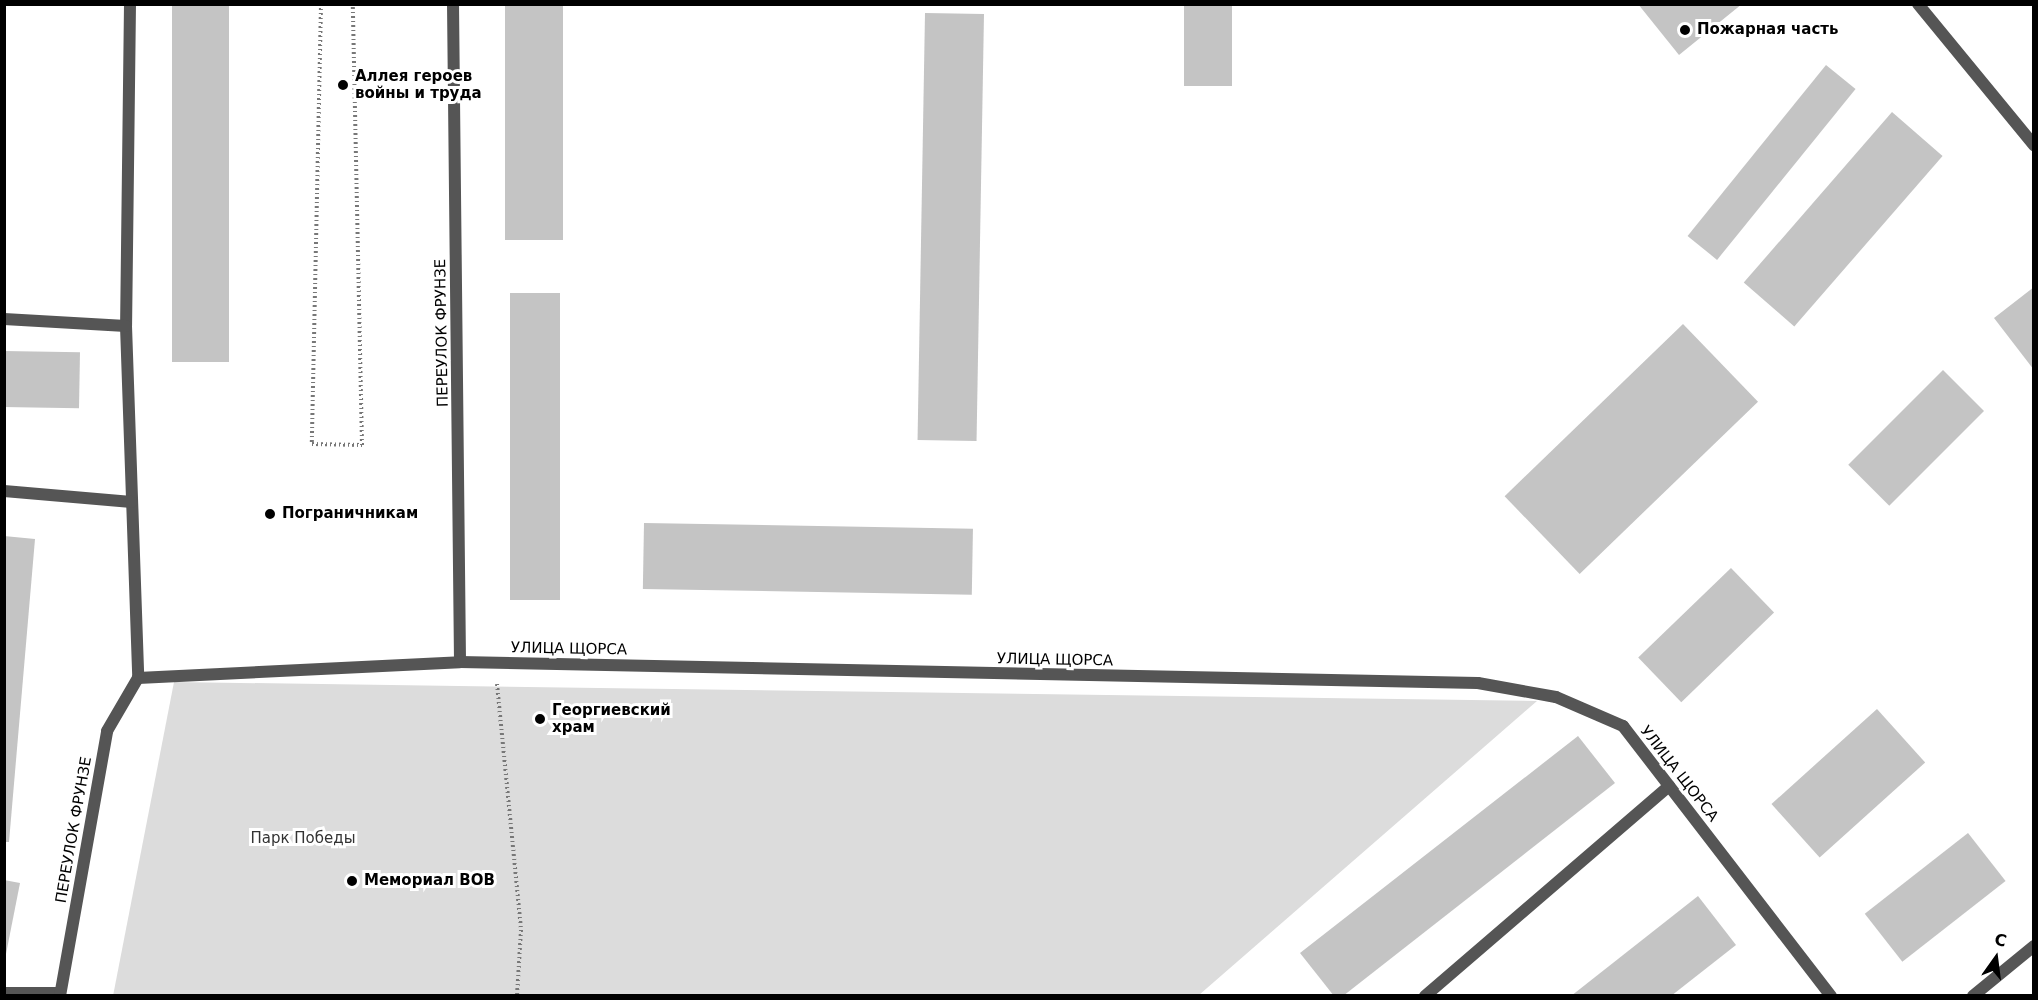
<!DOCTYPE html>
<meta charset="utf-8">
<style>
body{margin:0}
#map{position:relative;width:2038px;height:1000px;overflow:hidden;background:#fff;font-family:"DejaVu Sans",sans-serif}
div>[style]{position:absolute}
[style*='--x']{left:calc(var(--x)*1px);top:calc(var(--y)*1px);width:calc(var(--w)*1px);rotate:calc(var(--a)*1deg)}
.green>*{inset:0;background:#dcdcdc}
.building>*{inset:0;background:#c4c4c4;transform-origin:0 0}
.path>*{height:4px;margin-top:-2px;transform-origin:0;background:repeating-linear-gradient(90deg,#777 0 1.5px,transparent 0 4.5px)}
.service>*{height:12px;margin:-6px;padding:0 6px;transform-origin:6px;border-radius:6px;background:#555}
.minor>*{height:12px;margin:-6px;padding:0 6px;transform-origin:6px;border-radius:6px;background:#555}
.tertiary>*{height:12px;margin:-6px;padding:0 6px;transform-origin:6px;border-radius:6px;background:#555}
.dots>*{width:16px;height:16px;translate:-50% -50%;box-sizing:border-box;border:3px solid #fff;border-radius:50%}
span{translate:-50% -50%;white-space:nowrap;text-align:center;line-height:1.15;-webkit-text-stroke:6px #fff;paint-order:stroke}
.poi-label{font-size:15px;color:#000;font-weight:700}
.left{translate:0 -50%;text-align:left}
.street-label{font-size:15px;color:#000}
.park-label{font-size:15px;color:#333}
.frame{position:absolute;inset:0;border:6px solid #000;pointer-events:none}
.north{position:absolute;left:1966px;top:928px;width:60px;height:60px;-webkit-text-stroke:4px #fff;paint-order:stroke;rotate:14deg;font-size:16px;font-weight:700;line-height:24px;text-align:center;color:#000}
.north::after{content:'';display:block;margin:auto;width:21px;height:27px;background:#000;clip-path:polygon(50% 0,100% 100%,50% 72%,0 100%)}
</style>
<div id="map">
<div class="green">
<div style="clip-path:polygon(174px 682px,1537px 701px,1199px 995px,113px 996px)"></div>
</div>
<div class="building">
<div style="left:172px;top:4px;width:57px;height:358px"></div>
<div style="left:505px;top:4px;width:58px;height:236px"></div>
<div style="left:1184px;top:4px;width:48px;height:82px"></div>
<div style="clip-path:polygon(1638px 4px,1742px 4px,1679px 55px)"></div>
<div style="left:925px;top:13px;width:59px;height:427px;rotate:1deg"></div>
<div style="left:1826px;top:65px;width:38px;height:220px;rotate:39deg"></div>
<div style="left:1892px;top:112px;width:67px;height:226px;rotate:41deg"></div>
<div style="clip-path:polygon(2034px 287px,2034px 370px,1994px 318px)"></div>
<div style="left:510px;top:293px;width:50px;height:307px"></div>
<div style="left:1683px;top:324px;width:108px;height:248px;rotate:46deg"></div>
<div style="left:4px;top:351px;width:76px;height:56px;rotate:1deg"></div>
<div style="left:1943px;top:370px;width:58px;height:134px;rotate:45deg"></div>
<div style="left:644px;top:523px;width:329px;height:66px;rotate:1deg"></div>
<div style="clip-path:polygon(4px 536px,35px 539px,9px 842px,4px 842px)"></div>
<div style="left:1731px;top:568px;width:62px;height:129px;rotate:46deg"></div>
<div style="left:1877px;top:709px;width:72px;height:142px;rotate:48deg"></div>
<div style="clip-path:polygon(1578px 736px,1615px 783px,1343px 996px,1334px 996px,1300px 953px)"></div>
<div style="left:1968px;top:833px;width:61px;height:131px;rotate:52deg"></div>
<div style="clip-path:polygon(4px 880px,20px 883px,6px 954px,4px 954px)"></div>
<div style="clip-path:polygon(1698px 896px,1736px 945px,1671px 996px,1571px 996px)"></div>
</div>
<div class="path">
<div style="--x:321;--y:4;--w:440;--a:91.2"></div>
<div style="--x:312;--y:444;--w:50;--a:1.1"></div>
<div style="--x:362;--y:445;--w:441;--a:-91.2"></div>
<div style="--x:497;--y:684;--w:247;--a:84.4"></div>
<div style="--x:521;--y:930;--w:66;--a:93.5"></div>
</div>
<div class="service">
<div style="--x:130;--y:4;--w:322;--a:90.7"></div>
<div style="--x:126;--y:326;--w:352;--a:88"></div>
<div style="--x:4;--y:319;--w:122;--a:3.3"></div>
<div style="--x:4;--y:491;--w:128;--a:4.9"></div>
<div style="--x:4;--y:993;--w:56;--a:0"></div>
<div style="--x:1425;--y:996;--w:322;--a:-40.7"></div>
</div>
<div class="minor">
<div style="--x:453;--y:4;--w:658;--a:89.39"></div>
<div style="--x:60;--y:996;--w:269;--a:-79.9"></div>
<div style="--x:107;--y:731;--w:61;--a:-59.7"></div>
<div style="--x:138;--y:678;--w:322;--a:-2.8"></div>
<div style="--x:460;--y:662;--w:1018;--a:1.18"></div>
<div style="--x:1478;--y:683;--w:79;--a:10.2"></div>
<div style="--x:1556;--y:697;--w:73;--a:23.4"></div>
<div style="--x:1623;--y:726;--w:341;--a:52.4"></div>
<div style="--x:1973;--y:996;--w:79;--a:-39.3"></div>
</div>
<div class="tertiary">
<div style="--x:1918;--y:4;--w:183;--a:50.6"></div>
</div>
<div class="dots">
<div style="left:1685px;top:30px;background:#000"></div>
<div style="left:343px;top:85px;background:#000"></div>
<div style="left:270px;top:514px;background:#000"></div>
<div style="left:540px;top:719px;background:#000"></div>
<div style="left:352px;top:881px;background:#000"></div>
</div>
<div class="poi-label">
<span class="left" style="left:1697px;top:30px">Пожарная часть</span>
<span class="left" style="left:355px;top:85px">Аллея героев<br>войны и труда</span>
<span class="left" style="left:282px;top:514px">Пограничникам</span>
<span class="left" style="left:552px;top:719px">Георгиевский<br>храм</span>
<span class="left" style="left:364px;top:881px">Мемориал ВОВ</span>
</div>
<div class="street-label">
<span style="left:442px;top:333px;rotate:-91deg">ПЕРЕУЛОК ФРУНЗЕ</span>
<span style="left:569px;top:649px;rotate:1deg">УЛИЦА ЩОРСА</span>
<span style="left:1055px;top:660px;rotate:1deg">УЛИЦА ЩОРСА</span>
<span style="left:1679px;top:774px;rotate:52deg">УЛИЦА ЩОРСА</span>
<span style="left:74px;top:830px;rotate:-80deg">ПЕРЕУЛОК ФРУНЗЕ</span>
</div>
<div class="park-label">
<span style="left:303px;top:839px">Парк Победы</span>
</div>
<div class="frame"></div>
<div class="north">С</div>
</div>
